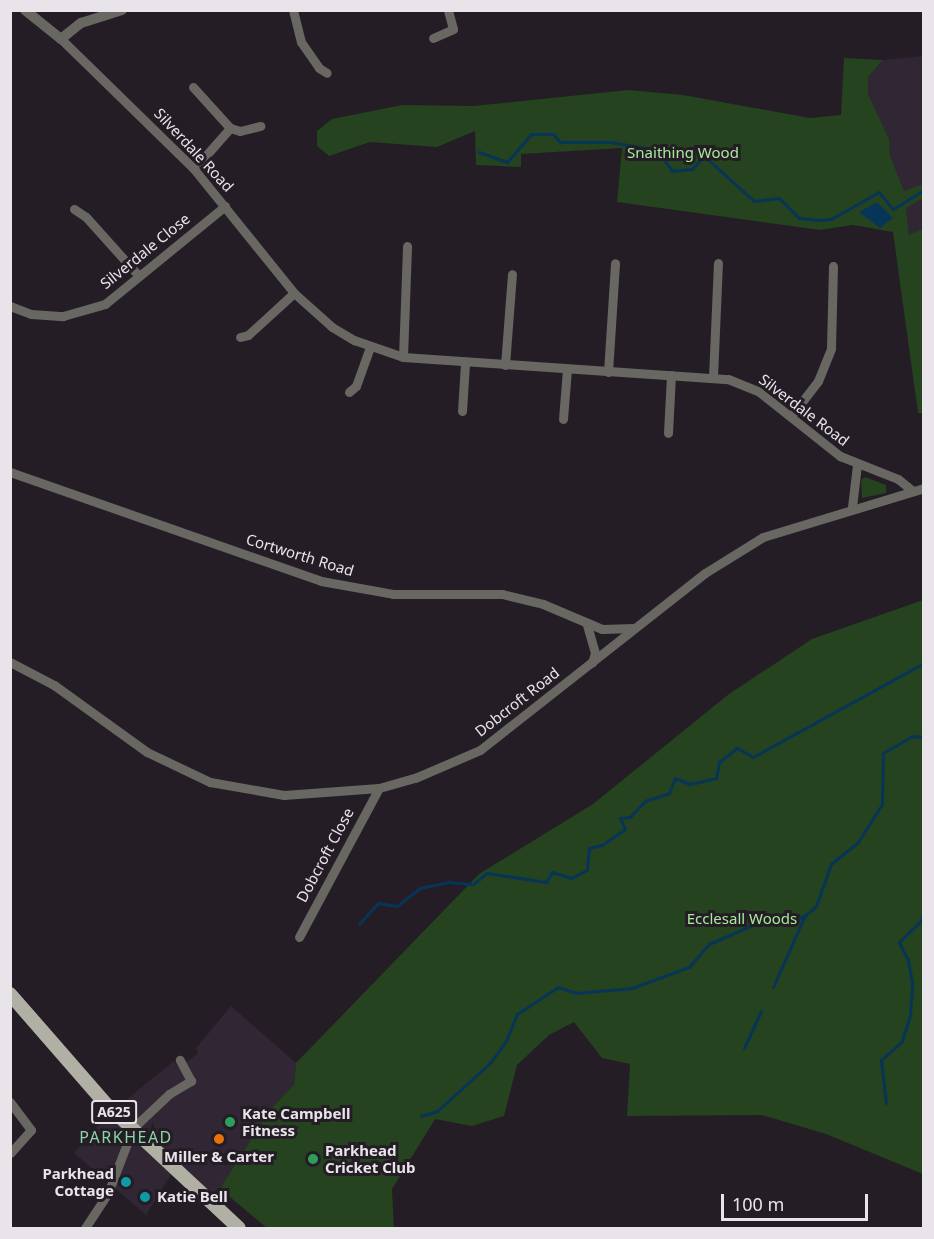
<!DOCTYPE html>
<style>
body{margin:0}
#map{position:relative;width:934px;height:1239px;overflow:hidden;background:#241d25;font-family:"Noto Sans",sans-serif}
div>[style]{position:absolute}
[style*='--x']{left:calc(var(--x)*1px);top:calc(var(--y)*1px);width:calc(var(--w)*1px);rotate:calc(var(--a)*1deg)}
.built>*{inset:0;background:#312633}
.green>*{inset:0;background:#24431e}
.water>*{inset:0;background:#073557}
.stream>*{height:3px;margin:-1.5px;padding:0 1.5px;transform-origin:1.5px;border-radius:1.5px;background:#073557}
.minor>*{height:9px;margin:-4.5px;padding:0 4.5px;transform-origin:4.5px;border-radius:4.5px;background:#686762}
.tertiary>*{height:10px;margin:-5px;padding:0 5px;transform-origin:5px;border-radius:5px;background:#686762}
.primary>*{height:14px;margin:-7px;padding:0 7px;transform-origin:7px;border-radius:7px;background:#b1b0a5}
.dots>*{width:16px;height:16px;translate:-50% -50%;box-sizing:border-box;border:3px solid #241d25;border-radius:50%}
span{translate:-50% -50%;white-space:nowrap;text-align:center;line-height:1.15;-webkit-text-stroke:6px #241d25;paint-order:stroke}
.shield-label span{padding:2px 4px;background:#241d25;border:2px solid;border-radius:4px;-webkit-text-stroke-width:0}
.shield-label{font-size:14px;color:#e9e4e9;font-weight:700}
.street-label{font-size:15px;color:#e9e4e9}
.park-label{font-size:15px;color:#a7ea9a}
.poi-label{font-size:15px;color:#e9e4e9;font-weight:700}
.left{translate:0 -50%;text-align:left}
.right{translate:-100% -50%;text-align:right}
.neighbourhood-label{font-size:16px;color:#8ad6a8;letter-spacing:1.5px}
.frame{position:absolute;inset:0;border:12px solid #e9e4e9;pointer-events:none}
.scale{position:absolute;left:721px;top:1194px;width:147px;height:27px;box-sizing:border-box;border:3px solid #e9e4e9;border-top:0;padding-left:8px;font-size:18px;line-height:21px;white-space:nowrap;color:#e9e4e9;-webkit-text-stroke:4px #241d25;paint-order:stroke}
</style>
<div id="map">
<div class="built">
<div style="clip-path:polygon(923px 56px,923px 361px,904px 191px,890px 155px,889px 139px,868px 94px,868px 77px,883px 60px)"></div>
<div style="clip-path:polygon(231px 1006px,296px 1063px,294px 1085px,221px 1187px,225px 1193px,216px 1206px,175px 1168px,146px 1215px,74px 1153px,105px 1118px,138px 1090px,174px 1061px,179px 1068px,198px 1053px,196px 1048px)"></div>
</div>
<div class="green">
<div style="clip-path:polygon(844px 58px,883px 60px,868px 77px,868px 94px,889px 139px,890px 155px,904px 191px,923px 184px,923px 198px,906px 208px,909px 235px,923px 229px,923px 413px,918px 413px,893px 232px,853px 225px,820px 230px,617px 202px,622px 148px,521px 154px,521px 167px,476px 165px,475px 131px,437px 147px,370px 142px,329px 156px,317px 146px,317px 131px,332px 119px,402px 105px,474px 106px,628px 90px,683px 95px,810px 118px,841px 115px)"></div>
<div style="clip-path:polygon(865px 477px,886px 485px,886px 493px,862px 498px,861px 480px)"></div>
<div style="clip-path:polygon(923px 600px,923px 1174px,826px 1134px,762px 1115px,627px 1116px,630px 1064px,602px 1058px,574px 1022px,549px 1035px,517px 1065px,504px 1116px,472px 1126px,435px 1119px,392px 1189px,394px 1228px,267px 1228px,225px 1193px,221px 1187px,254px 1135px,253px 1127px,294px 1085px,296px 1063px,479px 874px,593px 804px,729px 694px,812px 639px)"></div>
</div>
<div class="water">
<div style="clip-path:polygon(877px 202px,893px 218px,880px 228px,859px 212px)"></div>
</div>
<div class="stream">
<div style="--x:479;--y:152;--w:30;--a:20"></div>
<div style="--x:507;--y:162;--w:37;--a:-49"></div>
<div style="--x:531;--y:134;--w:22;--a:0"></div>
<div style="--x:553;--y:134;--w:11;--a:49"></div>
<div style="--x:560;--y:142;--w:50;--a:0"></div>
<div style="--x:610;--y:142;--w:48;--a:9.7"></div>
<div style="--x:657;--y:150;--w:26;--a:54"></div>
<div style="--x:672;--y:171;--w:20;--a:-6"></div>
<div style="--x:692;--y:169;--w:18;--a:-47"></div>
<div style="--x:704;--y:156;--w:67;--a:42"></div>
<div style="--x:754;--y:201;--w:25;--a:-7"></div>
<div style="--x:779;--y:198;--w:28;--a:45"></div>
<div style="--x:799;--y:218;--w:20;--a:6"></div>
<div style="--x:819;--y:220;--w:12;--a:-5"></div>
<div style="--x:831;--y:219;--w:55;--a:-29.4"></div>
<div style="--x:879;--y:192;--w:22;--a:51"></div>
<div style="--x:893;--y:209;--w:36;--a:-32"></div>
<div style="--x:359;--y:924;--w:28;--a:-48"></div>
<div style="--x:378;--y:903;--w:19;--a:9"></div>
<div style="--x:397;--y:906;--w:29;--a:-38"></div>
<div style="--x:420;--y:888;--w:29;--a:-12"></div>
<div style="--x:448;--y:882;--w:25;--a:5"></div>
<div style="--x:473;--y:884;--w:18;--a:-38"></div>
<div style="--x:487;--y:873;--w:60;--a:8.7"></div>
<div style="--x:546;--y:882;--w:12;--a:-59"></div>
<div style="--x:552;--y:872;--w:20;--a:18"></div>
<div style="--x:571;--y:878;--w:18;--a:-27"></div>
<div style="--x:587;--y:870;--w:22;--a:-85"></div>
<div style="--x:589;--y:848;--w:13;--a:-13"></div>
<div style="--x:602;--y:845;--w:28;--a:-35"></div>
<div style="--x:625;--y:829;--w:12;--a:-114"></div>
<div style="--x:620;--y:818;--w:10;--a:-6"></div>
<div style="--x:630;--y:817;--w:22;--a:-47"></div>
<div style="--x:645;--y:801;--w:25;--a:-18"></div>
<div style="--x:669;--y:793;--w:16;--a:-68"></div>
<div style="--x:675;--y:778;--w:16;--a:22"></div>
<div style="--x:690;--y:784;--w:27;--a:-13"></div>
<div style="--x:716;--y:778;--w:16;--a:-79"></div>
<div style="--x:719;--y:762;--w:23;--a:-38"></div>
<div style="--x:737;--y:748;--w:18;--a:29"></div>
<div style="--x:753;--y:757;--w:195;--a:-28.8"></div>
<div style="--x:773;--y:987;--w:79;--a:-66"></div>
<div style="--x:744;--y:1048;--w:41;--a:-65.3"></div>
<div style="--x:886;--y:1103;--w:43;--a:-96.6"></div>
<div style="--x:881;--y:1060;--w:28;--a:-42"></div>
<div style="--x:902;--y:1041;--w:27;--a:-73"></div>
<div style="--x:910;--y:1015;--w:32;--a:-86"></div>
<div style="--x:912;--y:983;--w:23;--a:-100"></div>
<div style="--x:908;--y:960;--w:20;--a:-117"></div>
<div style="--x:899;--y:942;--w:30;--a:-44"></div>
<div style="--x:921;--y:921;--w:8;--a:-67"></div>
<div style="--x:421;--y:1116;--w:17;--a:-17"></div>
<div style="--x:437;--y:1111;--w:72;--a:-42.2"></div>
<div style="--x:490;--y:1063;--w:27;--a:-54"></div>
<div style="--x:506;--y:1041;--w:29;--a:-68"></div>
<div style="--x:517;--y:1014;--w:49;--a:-33.4"></div>
<div style="--x:558;--y:987;--w:19;--a:18"></div>
<div style="--x:576;--y:993;--w:56;--a:-5.1"></div>
<div style="--x:632;--y:988;--w:61;--a:-20.2"></div>
<div style="--x:689;--y:967;--w:30;--a:-49"></div>
<div style="--x:709;--y:944;--w:48;--a:-23.4"></div>
<div style="--x:753;--y:925;--w:32;--a:-2"></div>
<div style="--x:785;--y:924;--w:23;--a:-23"></div>
<div style="--x:806;--y:915;--w:13;--a:-42"></div>
<div style="--x:816;--y:906;--w:45;--a:-70.3"></div>
<div style="--x:831;--y:864;--w:35;--a:-39"></div>
<div style="--x:858;--y:842;--w:45;--a:-57.7"></div>
<div style="--x:882;--y:804;--w:51;--a:-88.9"></div>
<div style="--x:883;--y:753;--w:34;--a:-30"></div>
<div style="--x:912;--y:736;--w:12;--a:5"></div>
</div>
<div class="minor">
<div style="--x:293;--y:10;--w:33;--a:76"></div>
<div style="--x:301;--y:42;--w:32;--a:55"></div>
<div style="--x:319;--y:68;--w:9;--a:32"></div>
<div style="--x:433;--y:38;--w:22;--a:-24"></div>
<div style="--x:453;--y:29;--w:20;--a:-105"></div>
<div style="--x:61;--y:39;--w:186;--a:44.3"></div>
<div style="--x:194;--y:169;--w:159;--a:51.1"></div>
<div style="--x:294;--y:293;--w:51;--a:41.8"></div>
<div style="--x:332;--y:327;--w:26;--a:31"></div>
<div style="--x:354;--y:340;--w:52;--a:19.1"></div>
<div style="--x:403;--y:357;--w:326;--a:3.9"></div>
<div style="--x:728;--y:379;--w:32;--a:22"></div>
<div style="--x:758;--y:391;--w:105;--a:38.4"></div>
<div style="--x:840;--y:456;--w:62;--a:21.6"></div>
<div style="--x:898;--y:479;--w:19;--a:39"></div>
<div style="--x:193;--y:87;--w:55;--a:47.9"></div>
<div style="--x:230;--y:128;--w:10;--a:17"></div>
<div style="--x:240;--y:131;--w:21;--a:-14"></div>
<div style="--x:194;--y:169;--w:55;--a:-48.7"></div>
<div style="--x:74;--y:209;--w:14;--a:34"></div>
<div style="--x:86;--y:217;--w:79;--a:48.1"></div>
<div style="--x:10;--y:306;--w:22;--a:21"></div>
<div style="--x:31;--y:314;--w:32;--a:4"></div>
<div style="--x:63;--y:316;--w:44;--a:-15.9"></div>
<div style="--x:105;--y:304;--w:155;--a:-39.2"></div>
<div style="--x:240;--y:337;--w:8;--a:-14"></div>
<div style="--x:248;--y:335;--w:62;--a:-42.4"></div>
<div style="--x:403;--y:357;--w:111;--a:-87.9"></div>
<div style="--x:505;--y:365;--w:91;--a:-85.6"></div>
<div style="--x:608;--y:372;--w:109;--a:-86.3"></div>
<div style="--x:713;--y:377;--w:114;--a:-87.5"></div>
<div style="--x:349;--y:392;--w:9;--a:-41"></div>
<div style="--x:356;--y:386;--w:41;--a:-70.3"></div>
<div style="--x:462;--y:411;--w:48;--a:-86.4"></div>
<div style="--x:791;--y:416;--w:44;--a:-52.4"></div>
<div style="--x:818;--y:381;--w:35;--a:-68"></div>
<div style="--x:831;--y:348;--w:82;--a:-88.6"></div>
<div style="--x:563;--y:419;--w:50;--a:-85.4"></div>
<div style="--x:668;--y:433;--w:58;--a:-87"></div>
<div style="--x:10;--y:472;--w:330;--a:19.3"></div>
<div style="--x:321;--y:581;--w:73;--a:10.2"></div>
<div style="--x:393;--y:594;--w:109;--a:0"></div>
<div style="--x:502;--y:594;--w:42;--a:13.7"></div>
<div style="--x:543;--y:604;--w:64;--a:23"></div>
<div style="--x:602;--y:629;--w:32;--a:-2"></div>
<div style="--x:852;--y:507;--w:42;--a:-83.2"></div>
<div style="--x:587;--y:625;--w:29;--a:74"></div>
<div style="--x:595;--y:653;--w:10;--a:107"></div>
<div style="--x:10;--y:662;--w:50;--a:27.6"></div>
<div style="--x:54;--y:685;--w:115;--a:35.8"></div>
<div style="--x:147;--y:752;--w:70;--a:25.5"></div>
<div style="--x:210;--y:782;--w:75;--a:10"></div>
<div style="--x:284;--y:795;--w:95;--a:-4.2"></div>
<div style="--x:379;--y:788;--w:37;--a:-16"></div>
<div style="--x:415;--y:778;--w:71;--a:-23.3"></div>
<div style="--x:480;--y:750;--w:286;--a:-38.2"></div>
<div style="--x:705;--y:573;--w:68;--a:-31.8"></div>
<div style="--x:763;--y:537;--w:168;--a:-16.9"></div>
<div style="--x:299;--y:937;--w:169;--a:-61.8"></div>
<div style="--x:10;--y:1102;--w:35;--a:53"></div>
<div style="--x:31;--y:1130;--w:31;--a:132"></div>
<div style="--x:85;--y:1228;--w:42;--a:-56.7"></div>
<div style="--x:108;--y:1193;--w:70;--a:-69"></div>
<div style="--x:133;--y:1128;--w:50;--a:-43.4"></div>
<div style="--x:169;--y:1094;--w:26;--a:-31"></div>
<div style="--x:191;--y:1081;--w:24;--a:-118"></div>
</div>
<div class="tertiary">
<div style="--x:25;--y:10;--w:46;--a:38.9"></div>
<div style="--x:61;--y:39;--w:26;--a:-39"></div>
<div style="--x:81;--y:23;--w:43;--a:-17.6"></div>
</div>
<div class="primary">
<div style="--x:10;--y:994;--w:147;--a:48.9"></div>
<div style="--x:107;--y:1105;--w:180;--a:43"></div>
</div>
<div class="dots">
<div style="left:230px;top:1122px;background:#2e9e5b"></div>
<div style="left:219px;top:1139px;background:#e8710a"></div>
<div style="left:313px;top:1159px;background:#2e9e5b"></div>
<div style="left:126px;top:1182px;background:#0f9aa8"></div>
<div style="left:145px;top:1197px;background:#0f9aa8"></div>
</div>
<div class="shield-label">
<span style="left:114px;top:1112px">A625</span>
</div>
<div class="street-label">
<span style="left:194px;top:150px;rotate:47deg">Silverdale Road</span>
<span style="left:145px;top:251px;rotate:-39deg">Silverdale Close</span>
<span style="left:804px;top:410px;rotate:37deg">Silverdale Road</span>
<span style="left:300px;top:555px;rotate:17deg">Cortworth Road</span>
<span style="left:517px;top:702px;rotate:-38deg">Dobcroft Road</span>
<span style="left:325px;top:855px;rotate:-62deg">Dobcroft Close</span>
</div>
<div class="park-label">
<span style="left:683px;top:153px">Snaithing Wood</span>
<span style="left:742px;top:919px">Ecclesall Woods</span>
</div>
<div class="poi-label">
<span class="left" style="left:242px;top:1122px">Kate Campbell<br>Fitness</span>
<span class="left" style="left:325px;top:1159px">Parkhead<br>Cricket Club</span>
<span style="left:219px;top:1157px">Miller &amp; Carter</span>
<span class="right" style="left:114px;top:1182px">Parkhead<br>Cottage</span>
<span class="left" style="left:157px;top:1197px">Katie Bell</span>
</div>
<div class="neighbourhood-label">
<span style="left:126px;top:1137px">PARKHEAD</span>
</div>
<div class="frame"></div>
<div class="scale">100 m</div>
</div>
